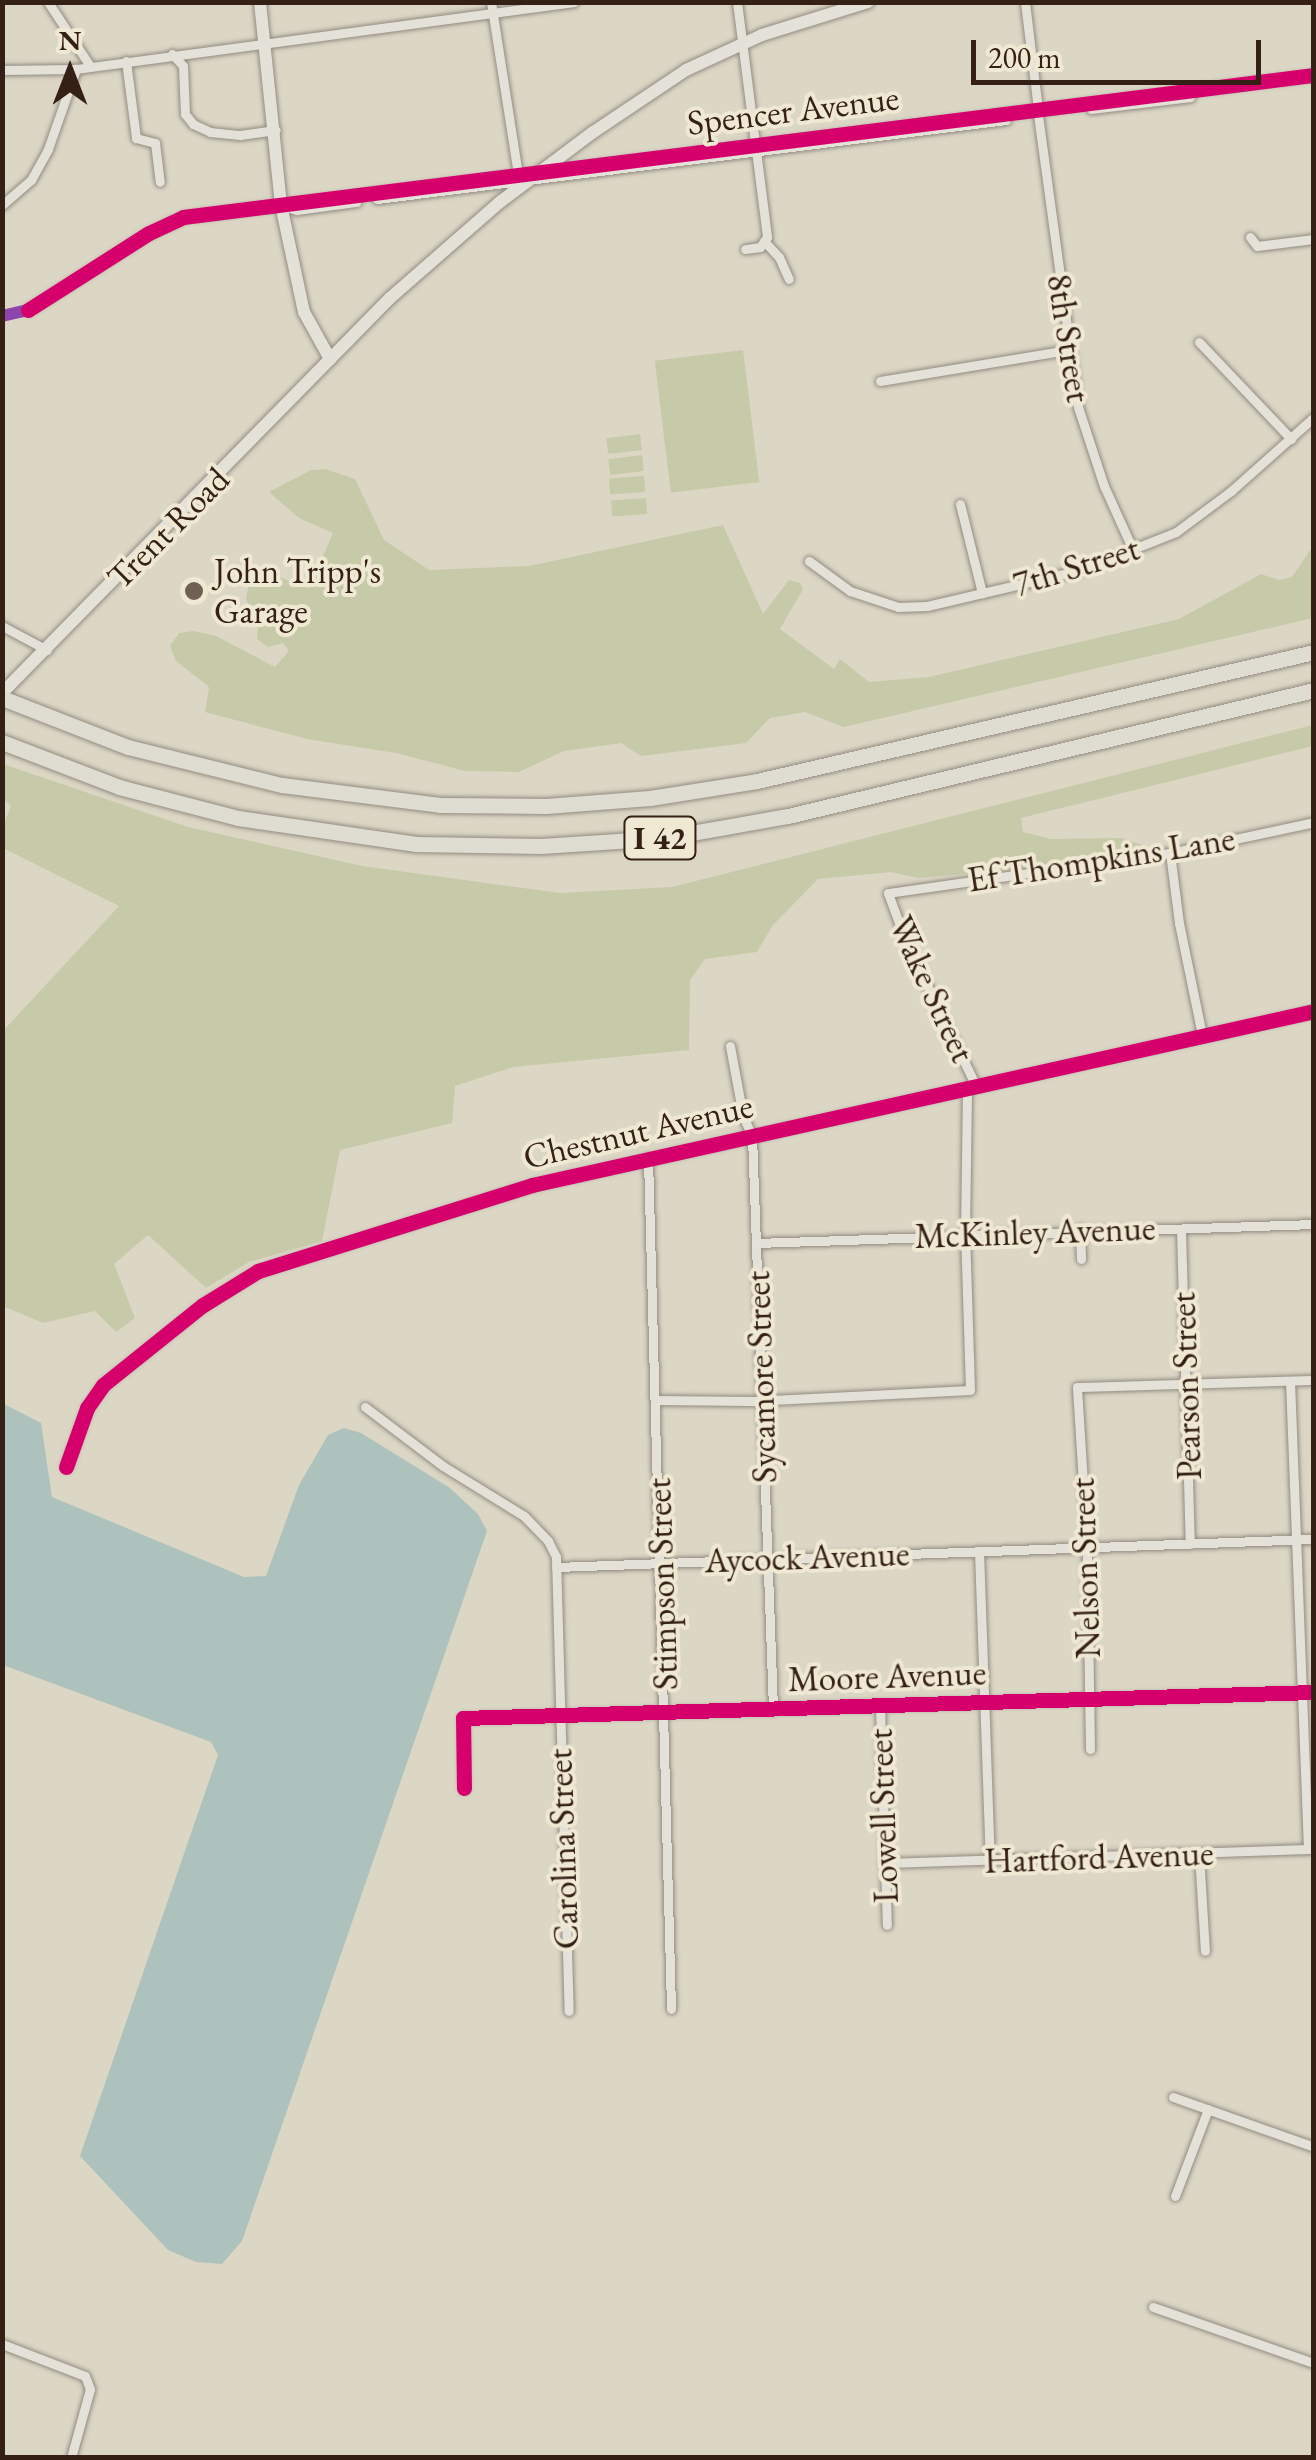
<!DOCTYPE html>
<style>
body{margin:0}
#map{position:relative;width:1316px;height:2460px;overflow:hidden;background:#dcd6c5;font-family:"EB Garamond",serif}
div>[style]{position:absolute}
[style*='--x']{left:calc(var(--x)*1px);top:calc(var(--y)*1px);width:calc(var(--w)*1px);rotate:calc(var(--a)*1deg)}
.green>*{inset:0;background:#c7caa8;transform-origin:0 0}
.water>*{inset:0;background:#adc2bd}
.roads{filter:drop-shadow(0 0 2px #928c81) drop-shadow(0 0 2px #928c81)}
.street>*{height:9px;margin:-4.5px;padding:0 4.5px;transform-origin:4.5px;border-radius:4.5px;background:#e4e1d9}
.secondary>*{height:12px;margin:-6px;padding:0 6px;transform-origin:6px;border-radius:6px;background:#e4e1d9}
.highway>*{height:15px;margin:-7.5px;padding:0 7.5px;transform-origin:7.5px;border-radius:7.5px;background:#dfdcd2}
.quiet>*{height:12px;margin-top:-6px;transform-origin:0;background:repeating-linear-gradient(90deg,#8e44ad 0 25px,transparent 0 37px)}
.cycleway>*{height:15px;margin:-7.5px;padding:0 7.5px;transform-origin:7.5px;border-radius:7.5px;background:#d6006c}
.dots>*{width:28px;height:28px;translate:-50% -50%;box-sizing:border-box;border:5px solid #efe8d3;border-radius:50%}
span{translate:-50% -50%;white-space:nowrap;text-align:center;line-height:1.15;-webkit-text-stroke:8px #efe8d3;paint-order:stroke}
.shield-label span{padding:2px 8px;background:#efe8d3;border:2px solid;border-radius:8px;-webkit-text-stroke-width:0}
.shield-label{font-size:32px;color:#352016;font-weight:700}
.street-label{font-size:35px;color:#352016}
.poi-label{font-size:35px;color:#352016}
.left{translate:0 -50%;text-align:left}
.frame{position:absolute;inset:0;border:5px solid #352016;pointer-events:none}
.north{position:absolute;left:20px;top:20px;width:100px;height:100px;-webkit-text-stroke:8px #efe8d3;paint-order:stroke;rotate:0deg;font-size:28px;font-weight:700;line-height:40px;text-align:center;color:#352016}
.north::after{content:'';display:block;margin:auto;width:35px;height:45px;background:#352016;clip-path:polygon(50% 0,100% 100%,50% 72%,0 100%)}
.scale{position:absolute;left:971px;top:40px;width:290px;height:45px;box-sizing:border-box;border:5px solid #352016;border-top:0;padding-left:12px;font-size:30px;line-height:35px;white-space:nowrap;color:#352016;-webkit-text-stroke:8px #efe8d3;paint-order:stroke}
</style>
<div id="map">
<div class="green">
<div style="left:743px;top:350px;width:133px;height:89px;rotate:83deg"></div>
<div style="left:640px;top:434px;width:16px;height:34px;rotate:83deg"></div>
<div style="left:642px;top:455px;width:16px;height:34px;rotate:83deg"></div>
<div style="clip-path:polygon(325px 469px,355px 479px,384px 540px,429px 570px,529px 566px,723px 525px,763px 614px,789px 580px,800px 583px,803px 589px,780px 629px,834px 669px,840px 659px,869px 682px,929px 677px,1179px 619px,1261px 574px,1279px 580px,1292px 577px,1313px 546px,1313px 618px,844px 727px,805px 712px,770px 718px,746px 743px,641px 756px,621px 743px,564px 751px,519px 772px,465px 771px,396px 753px,307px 739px,205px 712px,209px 687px,176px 661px,170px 646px,179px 633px,194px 631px,216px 636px,275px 667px,289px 651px,283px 643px,268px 647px,257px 639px,258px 626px,246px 599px,250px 578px,257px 569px,309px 588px,333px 533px,299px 518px,269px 492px,311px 470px)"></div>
<div style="left:644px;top:476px;width:16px;height:35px;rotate:86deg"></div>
<div style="left:646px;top:498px;width:16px;height:35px;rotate:86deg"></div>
<div style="clip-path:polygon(1313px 725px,1313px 746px,1021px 818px,1023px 832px,1051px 839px,1121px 838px,1149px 847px,1009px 870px,918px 878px,891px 872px,818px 879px,773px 925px,757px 952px,705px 959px,690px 980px,689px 1050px,513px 1067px,455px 1086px,452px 1123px,340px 1150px,322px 1241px,249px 1262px,206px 1288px,148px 1235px,114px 1264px,135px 1318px,116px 1332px,95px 1311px,43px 1323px,3px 1306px,3px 1031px,119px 906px,3px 848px,3px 826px,11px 806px,3px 798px,3px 764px,188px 827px,362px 866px,560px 893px,672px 887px)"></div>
</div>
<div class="water">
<div style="clip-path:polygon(2px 1403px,41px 1423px,52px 1497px,244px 1577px,266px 1576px,299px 1485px,328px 1435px,344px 1428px,361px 1433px,450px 1488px,478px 1514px,487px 1531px,242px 2241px,222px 2264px,196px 2262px,168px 2250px,80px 2156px,218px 1755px,211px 1742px,3px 1665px)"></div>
</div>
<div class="roads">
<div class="street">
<div style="--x:48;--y:2;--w:77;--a:56.7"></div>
<div style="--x:491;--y:2;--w:175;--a:81.1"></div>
<div style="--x:737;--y:2;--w:237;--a:82.7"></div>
<div style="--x:767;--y:237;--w:12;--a:125"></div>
<div style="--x:760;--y:247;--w:15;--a:172"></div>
<div style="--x:1025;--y:2;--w:109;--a:83.1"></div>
<div style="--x:172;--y:54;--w:16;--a:47"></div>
<div style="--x:183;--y:66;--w:48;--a:87.6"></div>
<div style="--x:185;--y:114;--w:13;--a:51"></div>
<div style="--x:193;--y:124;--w:19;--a:25"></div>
<div style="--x:210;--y:132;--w:30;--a:6"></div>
<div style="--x:240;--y:135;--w:36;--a:-8"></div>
<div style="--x:126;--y:61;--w:78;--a:82.6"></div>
<div style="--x:136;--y:138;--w:20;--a:15"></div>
<div style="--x:155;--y:143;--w:39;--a:83"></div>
<div style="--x:2;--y:70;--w:74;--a:-0.8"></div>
<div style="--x:76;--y:69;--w:502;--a:-7.66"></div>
<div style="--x:1091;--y:109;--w:100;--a:-6.9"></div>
<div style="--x:1038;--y:115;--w:295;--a:82.2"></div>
<div style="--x:1078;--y:407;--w:83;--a:71.8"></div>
<div style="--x:1104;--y:486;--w:72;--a:65.6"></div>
<div style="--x:377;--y:199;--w:634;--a:-7.16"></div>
<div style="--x:2;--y:205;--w:38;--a:-41"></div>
<div style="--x:31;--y:180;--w:35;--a:-61"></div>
<div style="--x:48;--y:149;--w:85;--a:-70.7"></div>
<div style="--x:283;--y:206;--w:15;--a:16"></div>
<div style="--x:297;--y:210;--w:60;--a:-7.7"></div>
<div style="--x:1250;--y:237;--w:11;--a:52"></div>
<div style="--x:1257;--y:246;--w:57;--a:-7"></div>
<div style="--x:764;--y:241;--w:22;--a:47"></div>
<div style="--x:779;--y:257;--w:24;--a:66"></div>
<div style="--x:28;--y:310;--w:143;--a:-32.5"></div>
<div style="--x:149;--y:233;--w:38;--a:-25"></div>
<div style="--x:183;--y:217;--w:1140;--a:-7.16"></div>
<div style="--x:1199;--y:342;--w:134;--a:46.5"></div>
<div style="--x:880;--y:381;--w:191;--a:-9.4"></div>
<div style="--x:960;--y:504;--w:92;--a:76.1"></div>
<div style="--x:809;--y:561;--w:51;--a:36.2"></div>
<div style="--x:850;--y:591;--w:51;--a:18.4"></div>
<div style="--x:898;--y:607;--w:29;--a:-2"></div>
<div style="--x:927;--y:606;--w:157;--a:-13.2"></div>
<div style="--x:1080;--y:570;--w:103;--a:-21.6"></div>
<div style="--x:1176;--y:532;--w:69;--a:-36.7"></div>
<div style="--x:1231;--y:491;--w:111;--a:-41.7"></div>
<div style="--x:2;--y:626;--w:51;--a:28.1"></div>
<div style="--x:1170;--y:853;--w:71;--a:82.7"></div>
<div style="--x:1179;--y:923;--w:114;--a:78.4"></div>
<div style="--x:730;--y:1046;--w:71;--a:79.5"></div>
<div style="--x:743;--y:1116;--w:22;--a:66"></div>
<div style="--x:752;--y:1136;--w:574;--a:87.9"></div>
<div style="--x:976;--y:1086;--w:160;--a:-115.9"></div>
<div style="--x:906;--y:942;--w:52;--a:-110.2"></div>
<div style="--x:888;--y:893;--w:285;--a:-8.1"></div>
<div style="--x:1170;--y:853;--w:147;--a:-12.1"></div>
<div style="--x:648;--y:1158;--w:851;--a:88.45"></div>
<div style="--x:1080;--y:1229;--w:30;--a:88"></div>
<div style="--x:1181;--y:1229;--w:315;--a:88.4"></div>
<div style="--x:756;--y:1243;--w:558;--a:-1.95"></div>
<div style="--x:1290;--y:1381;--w:468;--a:87.8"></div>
<div style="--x:656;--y:1400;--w:96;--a:0.6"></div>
<div style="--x:752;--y:1401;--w:218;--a:-2.9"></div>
<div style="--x:970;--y:1390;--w:157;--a:-91.8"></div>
<div style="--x:965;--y:1233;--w:145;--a:-89.2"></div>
<div style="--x:365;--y:1407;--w:98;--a:37.1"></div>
<div style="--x:443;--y:1466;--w:95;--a:31.7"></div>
<div style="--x:524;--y:1516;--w:35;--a:46"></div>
<div style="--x:548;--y:1541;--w:18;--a:63"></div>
<div style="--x:556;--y:1557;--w:454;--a:88.4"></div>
<div style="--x:66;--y:1467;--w:63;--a:-70.4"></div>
<div style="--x:87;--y:1408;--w:28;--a:-55"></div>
<div style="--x:103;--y:1385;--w:128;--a:-38.7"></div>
<div style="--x:203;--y:1305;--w:65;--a:-31.7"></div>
<div style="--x:258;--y:1271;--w:287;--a:-17.4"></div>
<div style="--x:532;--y:1185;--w:801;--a:-12.54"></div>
<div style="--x:979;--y:1551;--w:309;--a:88"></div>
<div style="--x:556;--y:1567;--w:759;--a:-2.12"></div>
<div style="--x:880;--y:1706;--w:219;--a:88.2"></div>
<div style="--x:1090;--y:1749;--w:202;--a:-90.9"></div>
<div style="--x:1087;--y:1547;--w:160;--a:-93.6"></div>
<div style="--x:1077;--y:1387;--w:237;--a:-1.7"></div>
<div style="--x:464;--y:1788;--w:70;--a:-90.8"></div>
<div style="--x:463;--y:1718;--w:851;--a:-1.75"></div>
<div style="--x:1199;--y:1854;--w:97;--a:86.5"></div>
<div style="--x:884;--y:1863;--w:427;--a:-1.9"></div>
<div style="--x:1173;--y:2097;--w:150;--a:19.5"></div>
<div style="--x:1175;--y:2196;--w:93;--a:-69.2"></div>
<div style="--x:1153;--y:2307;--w:170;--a:19.2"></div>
<div style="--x:2;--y:2344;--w:89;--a:21.1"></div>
<div style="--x:85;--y:2376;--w:14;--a:69"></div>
<div style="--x:90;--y:2389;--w:72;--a:105.4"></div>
</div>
<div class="secondary">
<div style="--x:260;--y:2;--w:204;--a:84.1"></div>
<div style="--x:281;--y:205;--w:109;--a:77.9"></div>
<div style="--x:304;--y:312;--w:54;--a:61"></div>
<div style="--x:2;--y:693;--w:554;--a:-45.51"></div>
<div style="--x:390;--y:298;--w:146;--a:-41.1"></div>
<div style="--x:500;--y:202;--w:115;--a:-36.9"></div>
<div style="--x:592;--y:133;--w:113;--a:-33.8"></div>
<div style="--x:686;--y:70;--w:84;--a:-24.7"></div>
<div style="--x:762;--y:35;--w:111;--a:-17.3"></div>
</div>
<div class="highway">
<div style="--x:2;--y:698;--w:135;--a:21.3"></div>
<div style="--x:128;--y:747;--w:159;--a:13.9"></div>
<div style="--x:282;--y:785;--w:159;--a:7.2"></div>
<div style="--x:440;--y:805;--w:106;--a:0.5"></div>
<div style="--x:546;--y:806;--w:104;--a:-4.4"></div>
<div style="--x:650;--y:798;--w:108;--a:-9"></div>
<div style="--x:757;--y:781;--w:572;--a:-13.04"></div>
<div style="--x:2;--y:742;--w:125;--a:21"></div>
<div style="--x:119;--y:787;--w:123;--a:14.6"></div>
<div style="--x:238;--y:818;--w:180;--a:8.3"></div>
<div style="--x:416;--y:844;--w:125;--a:0.9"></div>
<div style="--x:541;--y:846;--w:122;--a:-3.8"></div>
<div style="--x:663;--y:838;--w:127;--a:-10"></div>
<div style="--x:788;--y:816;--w:541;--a:-13.47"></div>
</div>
</div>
<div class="quiet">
<div style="--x:2;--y:316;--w:27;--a:-13"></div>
</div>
<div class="cycleway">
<div style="--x:28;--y:310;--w:143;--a:-32.5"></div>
<div style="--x:149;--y:233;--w:38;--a:-25"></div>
<div style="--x:183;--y:217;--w:1140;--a:-7.16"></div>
<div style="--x:66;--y:1467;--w:63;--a:-70.4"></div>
<div style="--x:87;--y:1408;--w:28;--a:-55"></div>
<div style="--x:103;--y:1385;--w:128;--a:-38.7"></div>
<div style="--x:203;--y:1305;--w:65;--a:-31.7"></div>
<div style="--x:258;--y:1271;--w:287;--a:-17.4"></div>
<div style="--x:532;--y:1185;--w:801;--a:-12.54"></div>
<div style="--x:464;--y:1788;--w:70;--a:-90.8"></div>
<div style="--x:463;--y:1718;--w:851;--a:-1.75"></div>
</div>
<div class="dots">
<div style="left:194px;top:591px;background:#6f6053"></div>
</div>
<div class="shield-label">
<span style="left:660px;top:838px">I 42</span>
</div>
<div class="street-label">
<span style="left:793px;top:110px;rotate:-7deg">Spencer Avenue</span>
<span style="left:1069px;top:338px;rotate:81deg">8th Street</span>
<span style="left:168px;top:528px;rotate:-45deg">Trent Road</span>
<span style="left:1076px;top:566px;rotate:-17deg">7th Street</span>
<span style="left:1101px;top:859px;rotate:-9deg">Ef Thompkins Lane</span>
<span style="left:932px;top:989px;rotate:65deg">Wake Street</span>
<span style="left:638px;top:1131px;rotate:-13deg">Chestnut Avenue</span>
<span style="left:1035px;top:1232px;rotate:-2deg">McKinley Avenue</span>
<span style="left:761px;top:1377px;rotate:-92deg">Sycamore Street</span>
<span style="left:1186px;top:1386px;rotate:-92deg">Pearson Street</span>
<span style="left:807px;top:1557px;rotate:-2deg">Aycock Avenue</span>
<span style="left:1085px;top:1568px;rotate:-92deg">Nelson Street</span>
<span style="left:662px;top:1584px;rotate:-92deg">Stimpson Street</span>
<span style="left:887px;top:1676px;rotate:-2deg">Moore Avenue</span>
<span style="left:883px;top:1816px;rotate:-92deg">Lowell Street</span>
<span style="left:563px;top:1849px;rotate:-92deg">Carolina Street</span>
<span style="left:1099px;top:1857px;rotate:-2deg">Hartford Avenue</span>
</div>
<div class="poi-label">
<span class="left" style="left:214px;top:591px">John Tripp's<br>Garage</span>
</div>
<div class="frame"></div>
<div class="north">N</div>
<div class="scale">200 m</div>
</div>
